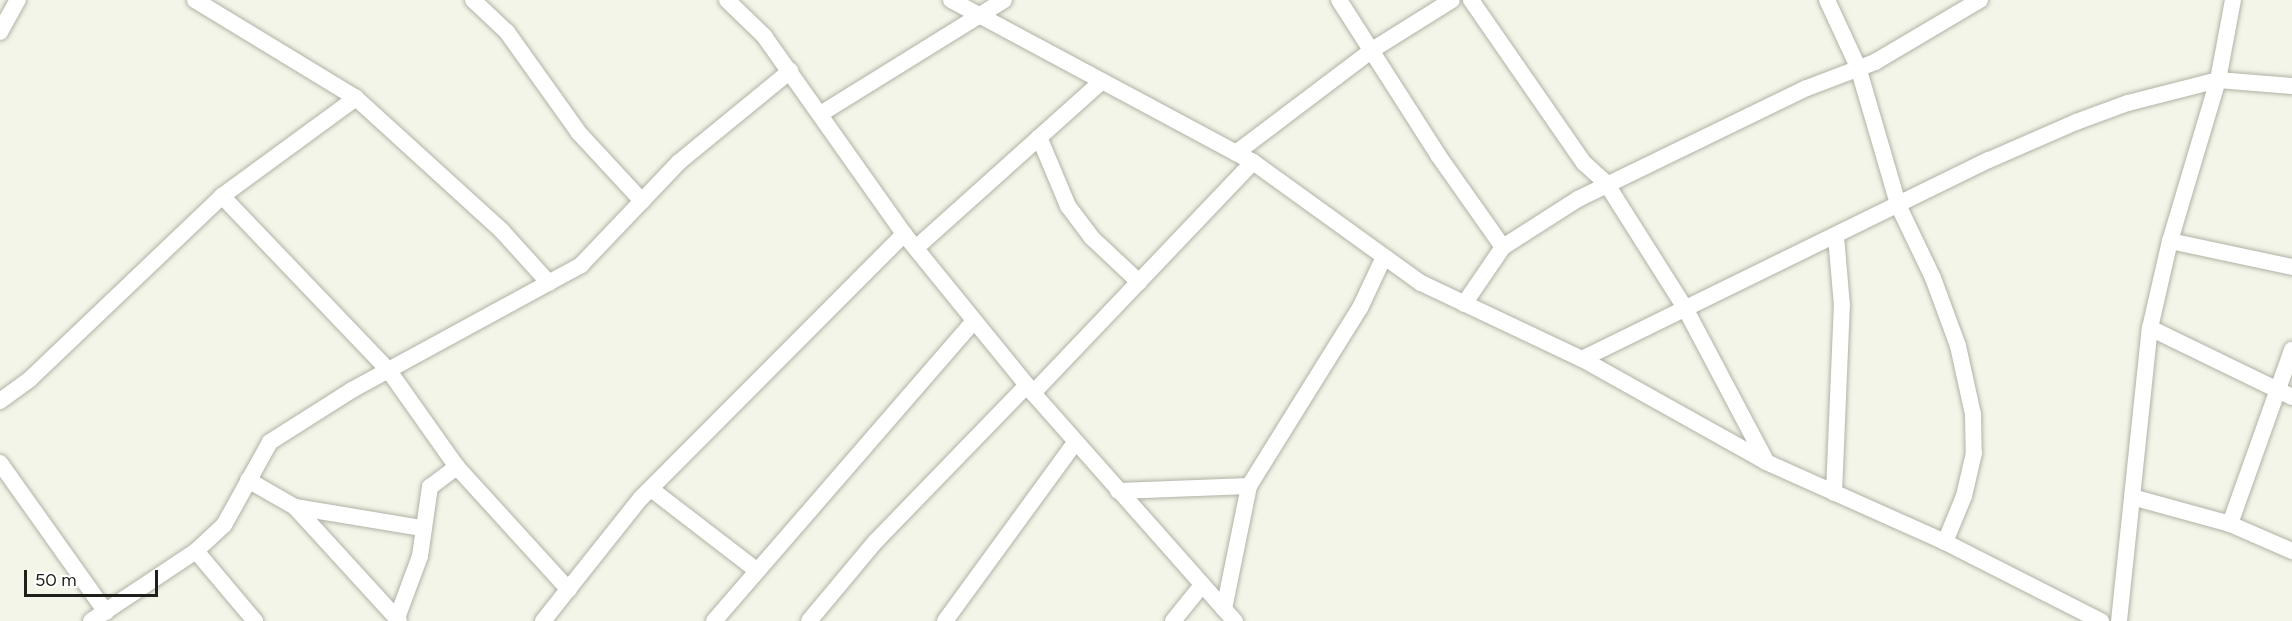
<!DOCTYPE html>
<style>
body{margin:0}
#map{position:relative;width:2292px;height:621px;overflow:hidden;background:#f3f5e8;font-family:Figtree,sans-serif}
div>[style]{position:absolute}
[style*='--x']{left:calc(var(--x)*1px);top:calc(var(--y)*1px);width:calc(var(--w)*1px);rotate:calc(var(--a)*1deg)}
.roads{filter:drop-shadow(0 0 2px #b0b2a6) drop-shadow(0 0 2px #b0b2a6)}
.minor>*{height:16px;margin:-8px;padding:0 8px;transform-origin:8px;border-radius:8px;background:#fff}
span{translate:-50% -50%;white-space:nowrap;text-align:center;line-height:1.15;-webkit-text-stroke:6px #fff;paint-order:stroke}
.scale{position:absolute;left:24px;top:570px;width:134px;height:27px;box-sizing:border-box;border:3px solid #1f201b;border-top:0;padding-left:8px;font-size:18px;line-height:21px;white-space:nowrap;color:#1f201b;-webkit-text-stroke:4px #fff;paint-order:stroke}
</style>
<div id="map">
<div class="roads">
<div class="minor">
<div style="--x:195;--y:0;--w:188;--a:31.3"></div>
<div style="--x:356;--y:98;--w:197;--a:42.3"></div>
<div style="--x:502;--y:231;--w:70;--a:47.9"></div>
<div style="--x:473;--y:0;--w:47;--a:43.3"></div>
<div style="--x:507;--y:32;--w:124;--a:54.5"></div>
<div style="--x:579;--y:133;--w:93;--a:47.2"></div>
<div style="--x:727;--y:0;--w:52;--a:44.2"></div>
<div style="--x:764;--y:36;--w:242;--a:54.7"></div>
<div style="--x:904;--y:234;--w:205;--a:50.9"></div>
<div style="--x:1033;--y:393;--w:305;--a:48.5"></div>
<div style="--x:951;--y:0;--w:343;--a:28.2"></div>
<div style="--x:1253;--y:162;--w:207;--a:35.8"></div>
<div style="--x:1421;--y:283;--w:178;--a:25.3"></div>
<div style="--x:1582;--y:359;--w:211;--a:29.2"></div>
<div style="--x:1766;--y:462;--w:196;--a:24.1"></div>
<div style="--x:1945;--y:542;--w:175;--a:26.9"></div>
<div style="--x:1339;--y:0;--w:184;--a:57.4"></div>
<div style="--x:1438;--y:155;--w:113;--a:54.8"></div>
<div style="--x:1471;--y:0;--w:198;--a:55.3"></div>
<div style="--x:1584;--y:163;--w:30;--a:42"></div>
<div style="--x:1606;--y:183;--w:148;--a:57.7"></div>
<div style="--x:1685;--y:308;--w:173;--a:62.1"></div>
<div style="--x:1827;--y:0;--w:74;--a:65.2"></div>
<div style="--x:1858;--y:67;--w:146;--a:73.7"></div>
<div style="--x:1899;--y:207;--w:79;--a:64.4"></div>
<div style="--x:1933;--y:278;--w:72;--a:69.8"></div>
<div style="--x:1958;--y:346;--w:70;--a:77.6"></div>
<div style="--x:1973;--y:414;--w:39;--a:89"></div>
<div style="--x:1974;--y:453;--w:44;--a:103.1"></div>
<div style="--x:1964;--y:496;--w:50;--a:112.4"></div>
<div style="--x:0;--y:32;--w:37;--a:-61"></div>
<div style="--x:822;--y:113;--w:214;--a:-31.8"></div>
<div style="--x:1039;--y:137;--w:75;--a:67.2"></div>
<div style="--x:1068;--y:206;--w:39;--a:53"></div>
<div style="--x:1091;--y:237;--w:66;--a:43.2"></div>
<div style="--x:1236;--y:153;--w:171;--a:-37.1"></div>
<div style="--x:1372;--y:50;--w:94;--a:-32"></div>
<div style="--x:222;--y:196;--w:242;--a:46.3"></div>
<div style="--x:389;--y:371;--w:118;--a:54.7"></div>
<div style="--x:457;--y:467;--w:166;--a:47.7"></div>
<div style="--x:2170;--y:241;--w:125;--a:12"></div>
<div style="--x:917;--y:247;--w:246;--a:-41.9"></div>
<div style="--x:1464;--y:304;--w:69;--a:-55.6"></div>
<div style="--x:1503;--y:247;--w:89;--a:-32.6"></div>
<div style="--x:1578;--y:199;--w:254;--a:-25.9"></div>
<div style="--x:1807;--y:88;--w:73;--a:-20.9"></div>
<div style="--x:1875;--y:62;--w:122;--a:-30.6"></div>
<div style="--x:2150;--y:328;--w:158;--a:25.9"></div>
<div style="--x:1582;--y:359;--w:453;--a:-26.1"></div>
<div style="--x:1989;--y:160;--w:95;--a:-23.6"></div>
<div style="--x:2076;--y:122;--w:55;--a:-20.1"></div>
<div style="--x:2128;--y:103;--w:93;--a:-14.3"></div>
<div style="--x:2218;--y:80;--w:74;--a:4.6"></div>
<div style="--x:1033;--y:393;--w:319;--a:-46.4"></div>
<div style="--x:0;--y:401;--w:37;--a:-36"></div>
<div style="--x:30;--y:379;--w:265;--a:-43.6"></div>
<div style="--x:222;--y:196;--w:166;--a:-36.2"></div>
<div style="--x:0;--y:463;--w:183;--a:54.6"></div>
<div style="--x:248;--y:480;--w:54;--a:29.9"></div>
<div style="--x:295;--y:507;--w:154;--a:47.6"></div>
<div style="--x:651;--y:489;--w:131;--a:37.6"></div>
<div style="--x:1118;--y:491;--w:131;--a:-2.2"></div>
<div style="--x:1834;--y:493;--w:187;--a:-87.6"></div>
<div style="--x:1842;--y:306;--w:70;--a:-94.9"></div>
<div style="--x:2132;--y:497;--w:102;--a:15.4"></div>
<div style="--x:2230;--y:524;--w:68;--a:23.5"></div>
<div style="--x:295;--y:507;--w:129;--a:9.4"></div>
<div style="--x:2230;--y:524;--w:185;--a:-70.4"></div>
<div style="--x:196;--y:551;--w:92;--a:49.9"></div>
<div style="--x:1224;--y:609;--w:126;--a:-78.5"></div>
<div style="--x:1249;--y:486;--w:210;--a:-58.1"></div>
<div style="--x:1360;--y:308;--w:54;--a:-64.9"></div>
<div style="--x:397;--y:618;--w:66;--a:-69.6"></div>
<div style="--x:420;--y:556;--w:70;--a:-81.8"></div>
<div style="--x:430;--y:487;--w:34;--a:-37"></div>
<div style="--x:91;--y:621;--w:126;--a:-33.7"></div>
<div style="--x:196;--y:551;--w:38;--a:-43"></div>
<div style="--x:224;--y:525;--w:95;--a:-61"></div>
<div style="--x:270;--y:442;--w:97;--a:-32.4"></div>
<div style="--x:352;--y:390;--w:261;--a:-28.6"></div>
<div style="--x:581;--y:265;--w:142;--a:-46.4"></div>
<div style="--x:679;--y:162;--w:144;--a:-39.3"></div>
<div style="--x:543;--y:621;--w:157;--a:-51.5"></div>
<div style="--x:641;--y:498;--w:373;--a:-45.1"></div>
<div style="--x:714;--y:621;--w:397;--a:-49.1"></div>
<div style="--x:809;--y:621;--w:104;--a:-50.1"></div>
<div style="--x:876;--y:541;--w:217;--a:-45.9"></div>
<div style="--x:945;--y:621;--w:220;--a:-53.9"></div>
<div style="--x:1173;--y:621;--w:46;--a:-51.1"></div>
<div style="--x:2119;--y:621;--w:295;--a:-84"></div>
<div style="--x:2150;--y:328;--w:89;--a:-77.1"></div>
<div style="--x:2170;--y:241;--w:168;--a:-73.4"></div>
<div style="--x:2218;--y:80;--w:81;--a:-79.4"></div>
</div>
</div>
<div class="scale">50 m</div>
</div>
